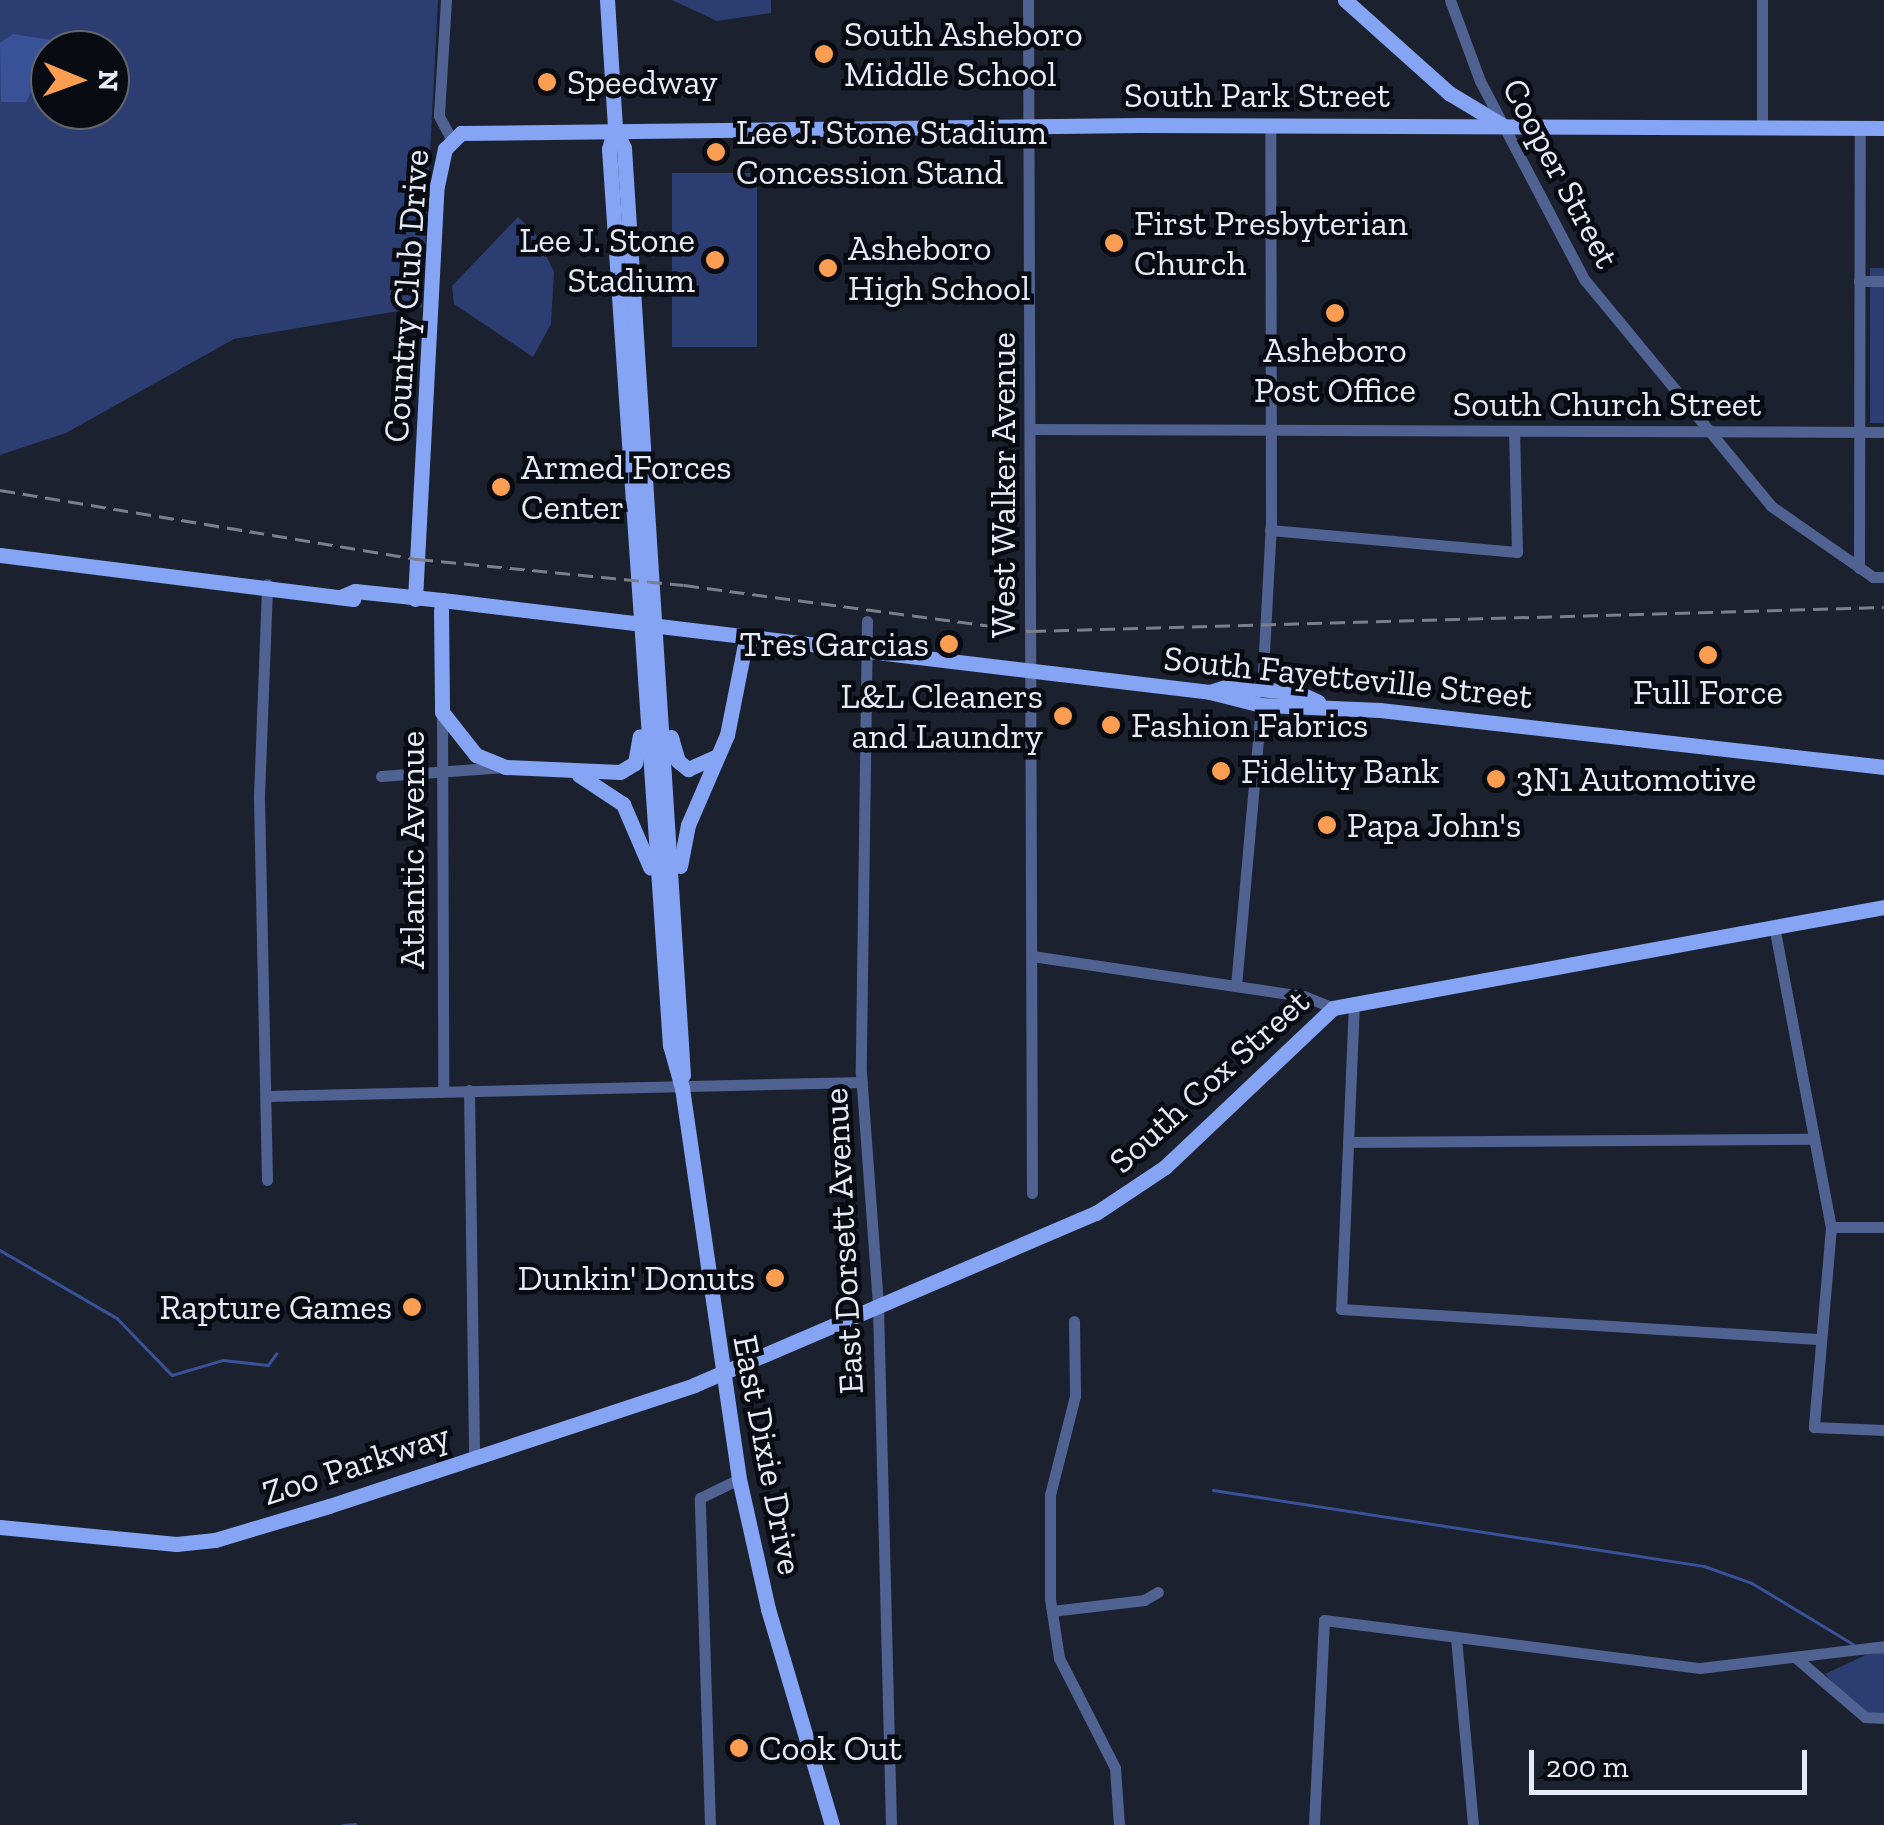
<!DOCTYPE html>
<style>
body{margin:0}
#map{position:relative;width:1884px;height:1825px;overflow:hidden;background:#1b212f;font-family:"Zilla Slab",serif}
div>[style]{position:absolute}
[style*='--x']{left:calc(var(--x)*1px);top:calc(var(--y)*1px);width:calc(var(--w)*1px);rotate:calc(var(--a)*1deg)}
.green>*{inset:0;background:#2c3e71;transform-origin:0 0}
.water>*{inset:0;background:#395197}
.stream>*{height:2.5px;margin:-1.25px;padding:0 1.25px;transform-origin:1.25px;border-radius:1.25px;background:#395197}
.minor>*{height:11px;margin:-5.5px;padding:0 5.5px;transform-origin:5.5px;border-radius:5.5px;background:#4f6292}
.major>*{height:15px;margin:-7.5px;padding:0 7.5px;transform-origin:7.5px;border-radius:7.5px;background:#85a4f4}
.rail>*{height:2.5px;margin-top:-1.25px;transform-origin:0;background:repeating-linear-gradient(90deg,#7a7f8c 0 15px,transparent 0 23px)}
.dots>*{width:28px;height:28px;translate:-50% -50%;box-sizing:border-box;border:5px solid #080b11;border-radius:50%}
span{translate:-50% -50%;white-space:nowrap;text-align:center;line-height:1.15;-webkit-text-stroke:9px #080b11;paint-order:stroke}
.poi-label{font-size:35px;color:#e7ebf6}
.left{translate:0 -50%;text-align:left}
.right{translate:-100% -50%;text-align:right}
.street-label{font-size:35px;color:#e7ebf6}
.north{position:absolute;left:30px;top:30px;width:100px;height:100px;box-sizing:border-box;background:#080b11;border:2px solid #61656d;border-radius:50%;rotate:91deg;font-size:28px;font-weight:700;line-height:40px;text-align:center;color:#e7ebf6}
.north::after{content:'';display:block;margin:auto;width:35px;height:45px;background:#fc9e52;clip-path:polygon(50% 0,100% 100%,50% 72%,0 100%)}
.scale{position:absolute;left:1529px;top:1750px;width:278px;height:45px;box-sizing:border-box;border:5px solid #e7ebf6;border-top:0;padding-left:12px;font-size:30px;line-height:35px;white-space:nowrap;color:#e7ebf6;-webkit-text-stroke:8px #080b11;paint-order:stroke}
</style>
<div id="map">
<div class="green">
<div style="clip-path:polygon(evenodd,0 0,438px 0,422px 307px,234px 339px,66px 433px,0 455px,0 0,50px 50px,110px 50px,110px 110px,50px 110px,50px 50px)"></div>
<div style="clip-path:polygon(672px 0,771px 0,771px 13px,717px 21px)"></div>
<div style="left:757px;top:173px;width:174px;height:85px;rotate:90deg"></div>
<div style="clip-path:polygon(518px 217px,535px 233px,554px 272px,551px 324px,533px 357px,454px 304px,452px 286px)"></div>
<div style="left:1870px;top:268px;width:14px;height:155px"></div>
<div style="clip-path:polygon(1872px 1652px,1884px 1652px,1884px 1718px,1865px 1717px,1825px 1674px)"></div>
</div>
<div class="water">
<div style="clip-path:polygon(13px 34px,83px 45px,94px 50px,50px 50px,50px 76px,36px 83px,26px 102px,1px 102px,0 43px)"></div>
</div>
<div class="stream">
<div style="--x:0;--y:1250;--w:135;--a:30.2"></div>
<div style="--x:117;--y:1318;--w:79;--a:46"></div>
<div style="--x:172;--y:1375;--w:53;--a:-16.4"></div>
<div style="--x:223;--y:1360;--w:45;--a:6.3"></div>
<div style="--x:268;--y:1365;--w:14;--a:-54"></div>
<div style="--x:1213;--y:1490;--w:497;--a:8.8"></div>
<div style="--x:1704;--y:1566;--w:51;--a:19.5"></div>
<div style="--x:1752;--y:1583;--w:118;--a:31.1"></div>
<div style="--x:1875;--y:1653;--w:9;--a:0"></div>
<div style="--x:343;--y:1825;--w:12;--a:-5"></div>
</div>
<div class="minor">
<div style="--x:446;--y:0;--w:116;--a:93.5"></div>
<div style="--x:439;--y:116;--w:27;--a:62"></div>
<div style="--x:1028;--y:0;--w:1193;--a:89.81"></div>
<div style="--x:1450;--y:0;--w:86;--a:69.7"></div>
<div style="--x:1480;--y:81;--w:224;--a:62.3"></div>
<div style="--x:1584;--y:279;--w:294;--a:50.5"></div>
<div style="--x:1771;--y:506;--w:124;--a:34.8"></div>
<div style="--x:1873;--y:577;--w:11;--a:0"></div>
<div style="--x:1762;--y:0;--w:128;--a:90"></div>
<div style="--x:1859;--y:281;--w:25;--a:0"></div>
<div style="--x:1031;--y:429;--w:853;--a:0.2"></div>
<div style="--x:1270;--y:530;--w:248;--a:5.1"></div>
<div style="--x:1517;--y:552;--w:120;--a:-91.4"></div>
<div style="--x:1859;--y:568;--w:440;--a:-89.9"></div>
<div style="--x:867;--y:621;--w:452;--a:90.8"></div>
<div style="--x:861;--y:1073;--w:235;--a:85.8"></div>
<div style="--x:878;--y:1307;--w:518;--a:88.56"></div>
<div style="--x:1262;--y:689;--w:165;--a:-86.9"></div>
<div style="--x:1271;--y:524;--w:400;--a:-90.1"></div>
<div style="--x:442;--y:712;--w:378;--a:89.8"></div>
<div style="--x:381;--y:776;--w:124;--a:-4.2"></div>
<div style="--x:1774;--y:926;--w:306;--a:79.3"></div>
<div style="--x:1831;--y:1227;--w:201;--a:94.9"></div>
<div style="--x:1814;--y:1427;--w:70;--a:2.5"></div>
<div style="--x:1032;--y:956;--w:275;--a:8.4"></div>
<div style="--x:1304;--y:996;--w:31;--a:22"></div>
<div style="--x:1236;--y:986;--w:282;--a:-84.9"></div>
<div style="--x:1354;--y:1002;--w:307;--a:92.4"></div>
<div style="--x:1341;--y:1309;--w:481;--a:3.6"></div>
<div style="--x:469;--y:1090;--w:366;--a:89.2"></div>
<div style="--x:267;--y:1096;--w:595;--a:-1.35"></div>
<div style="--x:1348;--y:1142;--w:465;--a:-0.4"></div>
<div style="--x:267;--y:1180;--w:384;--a:-91.2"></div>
<div style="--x:259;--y:796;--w:212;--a:-87.8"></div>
<div style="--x:1831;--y:1227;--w:53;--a:0"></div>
<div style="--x:1074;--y:1321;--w:75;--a:89.2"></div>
<div style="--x:1075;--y:1396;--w:102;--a:104.2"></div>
<div style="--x:1050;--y:1495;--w:104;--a:90"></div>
<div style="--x:1050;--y:1599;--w:60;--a:81.3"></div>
<div style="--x:1059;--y:1658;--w:123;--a:63"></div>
<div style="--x:1115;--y:1768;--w:57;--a:86"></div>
<div style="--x:1052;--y:1611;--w:93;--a:-6.8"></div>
<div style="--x:1144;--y:1600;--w:16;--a:-30"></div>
<div style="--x:1456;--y:1638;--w:188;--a:84.8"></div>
<div style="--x:1795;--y:1657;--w:92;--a:40.6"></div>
<div style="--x:1865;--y:1717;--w:19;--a:3"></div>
<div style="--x:710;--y:1825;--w:327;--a:-91.8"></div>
<div style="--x:700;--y:1498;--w:43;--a:-26"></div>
<div style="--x:1314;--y:1825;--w:205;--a:-87.2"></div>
<div style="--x:1324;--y:1620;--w:379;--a:7.3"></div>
<div style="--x:1700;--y:1668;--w:185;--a:-6.8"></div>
</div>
<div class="major">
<div style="--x:607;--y:0;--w:128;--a:86.4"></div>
<div style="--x:615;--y:128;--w:22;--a:106"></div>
<div style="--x:609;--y:149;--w:898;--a:86.11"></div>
<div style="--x:670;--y:1045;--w:45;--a:74.4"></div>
<div style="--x:682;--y:1088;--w:395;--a:81.7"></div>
<div style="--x:739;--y:1479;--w:133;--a:77.4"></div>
<div style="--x:768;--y:1609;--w:225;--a:73.5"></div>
<div style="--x:1345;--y:0;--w:140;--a:41.8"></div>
<div style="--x:1449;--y:93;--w:62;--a:31.1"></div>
<div style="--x:615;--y:128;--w:22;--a:66"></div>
<div style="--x:624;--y:148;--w:929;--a:86.36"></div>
<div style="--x:0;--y:555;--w:356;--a:7.1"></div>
<div style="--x:343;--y:596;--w:13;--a:-23"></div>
<div style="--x:355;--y:591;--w:87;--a:5.9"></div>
<div style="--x:442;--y:600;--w:773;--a:6.83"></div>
<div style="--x:1210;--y:692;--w:53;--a:14.3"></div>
<div style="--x:1261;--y:705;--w:119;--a:2.4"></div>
<div style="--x:1380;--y:710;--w:507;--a:6.45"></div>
<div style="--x:415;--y:599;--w:414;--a:-87"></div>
<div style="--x:437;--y:186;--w:38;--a:-78"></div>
<div style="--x:445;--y:149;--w:23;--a:-45"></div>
<div style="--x:461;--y:133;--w:679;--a:-0.68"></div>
<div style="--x:1140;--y:125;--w:744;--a:0.23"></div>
<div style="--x:441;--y:610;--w:102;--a:89.4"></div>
<div style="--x:442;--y:712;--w:55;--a:51.7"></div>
<div style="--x:476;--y:755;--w:31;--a:22"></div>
<div style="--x:505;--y:767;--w:115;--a:2.5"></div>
<div style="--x:620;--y:772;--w:17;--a:-31"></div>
<div style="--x:635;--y:763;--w:27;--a:-80"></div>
<div style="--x:1210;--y:692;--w:19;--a:-18"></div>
<div style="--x:1228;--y:686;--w:71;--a:5.6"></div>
<div style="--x:1299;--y:693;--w:21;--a:25"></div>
<div style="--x:671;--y:737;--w:25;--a:74"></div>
<div style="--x:678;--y:761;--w:13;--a:39"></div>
<div style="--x:688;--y:769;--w:32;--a:-24"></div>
<div style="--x:579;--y:775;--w:53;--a:33.4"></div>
<div style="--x:623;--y:804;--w:69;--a:66.8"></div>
<div style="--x:680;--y:866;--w:42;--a:-79"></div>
<div style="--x:688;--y:825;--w:98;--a:-66.6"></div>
<div style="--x:727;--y:735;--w:93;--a:-78.8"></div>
<div style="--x:0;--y:1527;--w:177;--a:5.5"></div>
<div style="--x:176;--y:1544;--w:39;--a:-6"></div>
<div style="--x:215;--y:1540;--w:119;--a:-16.6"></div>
<div style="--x:329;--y:1506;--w:385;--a:-18.3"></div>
<div style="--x:694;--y:1385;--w:437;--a:-23.2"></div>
<div style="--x:1096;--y:1213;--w:83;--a:-33.7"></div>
<div style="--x:1165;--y:1167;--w:231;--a:-43.4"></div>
<div style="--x:1333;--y:1008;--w:560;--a:-10.39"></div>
</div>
<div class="rail">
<div style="--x:0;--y:490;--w:424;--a:9.4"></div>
<div style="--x:418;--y:559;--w:267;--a:5.6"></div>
<div style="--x:684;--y:585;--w:350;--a:7.6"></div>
<div style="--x:1031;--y:631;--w:853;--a:-1.61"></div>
</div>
<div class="dots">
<div style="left:824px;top:54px;background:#fc9e52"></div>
<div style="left:547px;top:82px;background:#fc9e52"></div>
<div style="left:716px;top:152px;background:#fc9e52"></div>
<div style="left:1114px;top:243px;background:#fc9e52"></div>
<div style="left:715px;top:260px;background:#fc9e52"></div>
<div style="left:828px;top:268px;background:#fc9e52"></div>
<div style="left:1335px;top:313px;background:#fc9e52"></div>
<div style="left:501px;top:487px;background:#fc9e52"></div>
<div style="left:949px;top:644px;background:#fc9e52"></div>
<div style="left:1708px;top:655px;background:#fc9e52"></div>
<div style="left:1063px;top:716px;background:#fc9e52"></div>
<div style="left:1111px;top:725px;background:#fc9e52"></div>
<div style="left:1221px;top:771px;background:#fc9e52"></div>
<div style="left:1496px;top:779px;background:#fc9e52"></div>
<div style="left:1327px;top:825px;background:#fc9e52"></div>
<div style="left:775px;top:1278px;background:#fc9e52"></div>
<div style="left:412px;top:1307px;background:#fc9e52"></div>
<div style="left:739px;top:1748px;background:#fc9e52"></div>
</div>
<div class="poi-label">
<span class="left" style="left:844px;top:54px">South Asheboro<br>Middle School</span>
<span class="left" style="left:567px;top:82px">Speedway</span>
<span class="left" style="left:736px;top:152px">Lee J. Stone Stadium<br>Concession Stand</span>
<span class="left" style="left:1134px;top:243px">First Presbyterian<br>Church</span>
<span class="right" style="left:695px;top:260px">Lee J. Stone<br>Stadium</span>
<span class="left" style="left:848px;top:268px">Asheboro<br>High School</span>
<span style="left:1335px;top:370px">Asheboro<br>Post Office</span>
<span class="left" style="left:521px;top:487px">Armed Forces<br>Center</span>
<span class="right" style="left:929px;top:644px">Tres Garcias</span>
<span style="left:1708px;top:692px">Full Force</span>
<span class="right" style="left:1043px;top:716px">L&amp;L Cleaners<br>and Laundry</span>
<span class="left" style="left:1131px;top:725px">Fashion Fabrics</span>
<span class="left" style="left:1241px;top:771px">Fidelity Bank</span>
<span class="left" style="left:1516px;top:779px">3N1 Automotive</span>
<span class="left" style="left:1347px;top:825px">Papa John's</span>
<span class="right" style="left:755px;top:1278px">Dunkin' Donuts</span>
<span class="right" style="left:392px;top:1307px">Rapture Games</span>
<span class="left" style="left:759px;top:1748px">Cook Out</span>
</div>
<div class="street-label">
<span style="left:1257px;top:95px">South Park Street</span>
<span style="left:1561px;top:173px;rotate:62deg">Cooper Street</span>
<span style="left:406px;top:296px;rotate:-86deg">Country Club Drive</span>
<span style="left:1607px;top:404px">South Church Street</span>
<span style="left:1003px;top:485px;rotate:-90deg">West Walker Avenue</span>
<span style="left:1348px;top:677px;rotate:6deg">South Fayetteville Street</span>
<span style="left:412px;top:850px;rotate:-90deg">Atlantic Avenue</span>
<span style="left:1209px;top:1081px;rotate:-42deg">South Cox Street</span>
<span style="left:843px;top:1241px;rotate:-93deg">East Dorsett Avenue</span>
<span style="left:768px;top:1455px;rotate:79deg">East Dixie Drive</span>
<span style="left:356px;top:1464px;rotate:-18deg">Zoo Parkway</span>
</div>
<div class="north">N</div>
<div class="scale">200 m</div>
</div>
